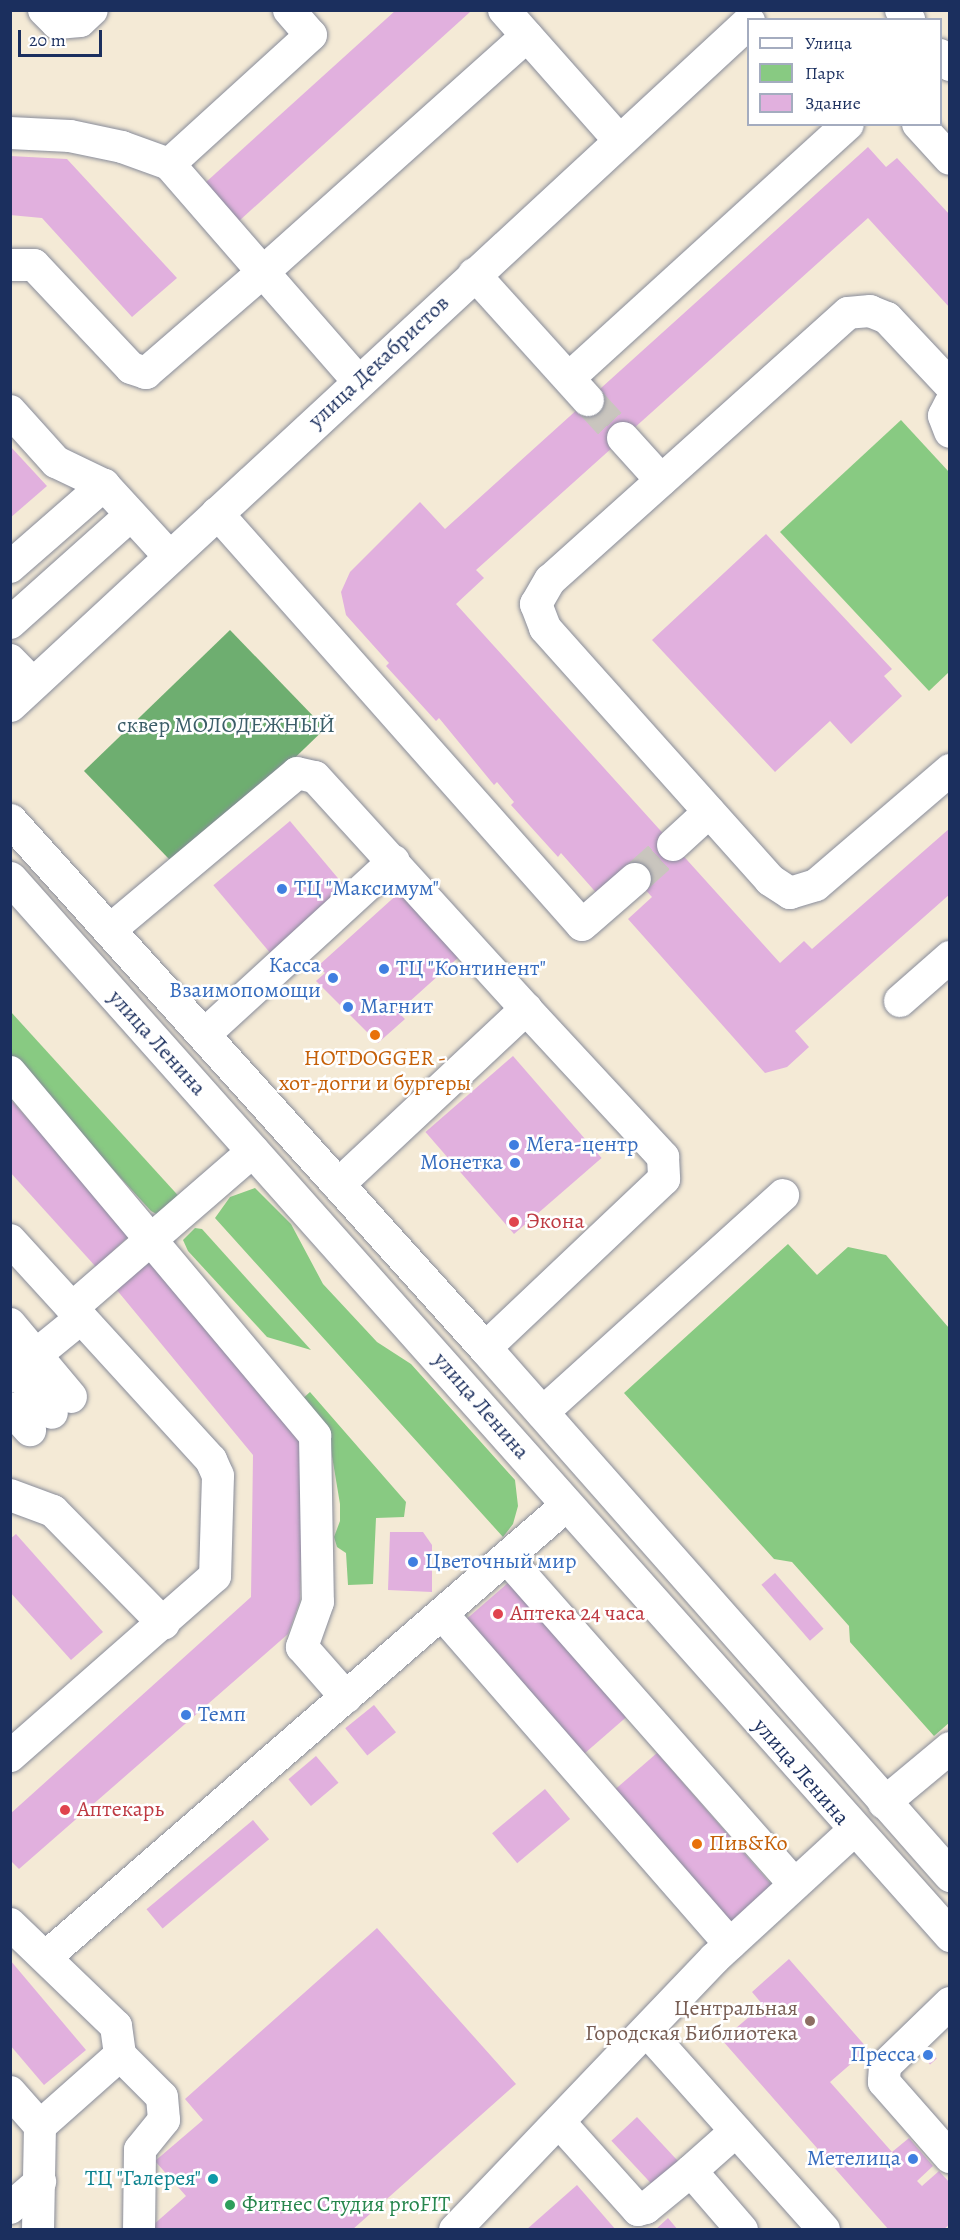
<!DOCTYPE html>
<meta charset="utf-8">
<style>
body{margin:0}
#map{position:relative;width:960px;height:2240px;overflow:hidden;background:#f4ead6;font-family:Alegreya,serif}
div>[style]{position:absolute}
[style*='--x']{left:calc(var(--x)*1px);top:calc(var(--y)*1px);width:calc(var(--w)*1px);rotate:calc(var(--a)*1deg)}
.green>*{inset:0;background:#88ca82}
.forest>*{inset:0;background:#6eae70;transform-origin:0 0}
.building>*{inset:0;background:#e1b0de;transform-origin:0 0}
.minor-tunnel>*{height:32px;margin-top:-16px;transform-origin:0;background:repeating-linear-gradient(90deg,#c9c5be 0 32px,transparent 0 48px)}
.roads{filter:drop-shadow(0 0 2px #888c9a) drop-shadow(0 0 2px #888c9a)}
.minor>*{height:32px;margin:-16px;padding:0 16px;transform-origin:16px;border-radius:16px;background:#fff}
.major>*{height:33px;margin:-16.5px;padding:0 16.5px;transform-origin:16.5px;border-radius:16.5px;background:#fff}
.dots>*{width:16px;height:16px;translate:-50% -50%;box-sizing:border-box;border:3px solid #fff;border-radius:50%}
span{translate:-50% -50%;white-space:nowrap;text-align:center;line-height:1.15;-webkit-text-stroke:5px #fff;paint-order:stroke}
.street-label{font-size:22px;color:#1b2f5e}
.park-label{font-size:22px;color:#3c5e69}
.shop-label{font-size:22px;color:#366cbe}
.left{translate:0 -50%;text-align:left}
.right{translate:-100% -50%;text-align:right}
.food-label{font-size:22px;color:#c56008}
.health-label{font-size:22px;color:#be3a42}
.education-label{font-size:22px;color:#785e54}
.culture-label{font-size:22px;color:#0d838f}
.leisure-label{font-size:22px;color:#27864d}
.frame{position:absolute;inset:0;border:12px solid #1b2f5e;pointer-events:none}
.legend{position:absolute;left:747px;top:18px;width:195px;height:108px;box-sizing:border-box;background:#fff;border:2px solid #a4acbf;margin:0;padding:8px 10px;list-style:none;font-size:18px;color:#1b2f5e}
.legend li{display:flex;align-items:center;gap:12px;height:30px}
.legend b{width:30px;border:2px solid #a4acbf}
.scale{position:absolute;left:18px;top:30px;width:84px;height:27px;box-sizing:border-box;border:3px solid #1b2f5e;border-top:0;padding-left:8px;font-size:18px;line-height:21px;white-space:nowrap;color:#1b2f5e;-webkit-text-stroke:4px #fff;paint-order:stroke}
</style>
<div id="map">
<div class="green">
<div style="clip-path:polygon(901px 420px,949px 472px,949px 672px,929px 691px,780px 532px)"></div>
<div style="clip-path:polygon(11px 1012px,184px 1202px,160px 1216px,151px 1211px,11px 1058px)"></div>
<div style="clip-path:polygon(255px 1188px,291px 1224px,323px 1284px,377px 1342px,411px 1364px,515px 1480px,518px 1506px,513px 1524px,503px 1537px,215px 1218px,230px 1197px)"></div>
<div style="clip-path:polygon(195px 1228px,202px 1229px,311px 1350px,267px 1337px,188px 1251px,183px 1240px)"></div>
<div style="clip-path:polygon(788px 1244px,817px 1275px,848px 1247px,886px 1255px,949px 1328px,950px 1722px,934px 1736px,850px 1642px,849px 1626px,792px 1562px,774px 1559px,624px 1393px)"></div>
<div style="clip-path:polygon(310px 1392px,406px 1502px,404px 1517px,376px 1518px,373px 1584px,348px 1585px,346px 1553px,337px 1547px,334px 1537px,340px 1521px,340px 1504px,330px 1444px,300px 1401px)"></div>
</div>
<div class="forest">
<div style="left:230px;top:630px;width:137px;height:203px;rotate:46deg"></div>
</div>
<div class="building">
<div style="clip-path:polygon(396px 10px,470px 12px,239px 221px,205px 183px)"></div>
<div style="clip-path:polygon(868px 147px,886px 167px,897px 158px,950px 215px,950px 308px,868px 218px,476px 570px,484px 578px,456px 604px,780px 963px,804px 941px,812px 949px,950px 828px,950px 894px,795px 1031px,809px 1047px,787px 1067px,765px 1073px,628px 919px,652px 897px,628px 871px,600px 897px,561px 853px,558px 857px,511px 805px,514px 802px,497px 782px,494px 785px,439px 718px,436px 721px,386px 666px,389px 663px,346px 615px,341px 592px,350px 572px,420px 502px,445px 529px)"></div>
<div style="clip-path:polygon(10px 156px,67px 159px,177px 278px,132px 317px,42px 218px,10px 215px)"></div>
<div style="clip-path:polygon(10px 446px,47px 486px,10px 518px)"></div>
<div style="clip-path:polygon(766px 534px,892px 669px,884px 676px,902px 696px,851px 744px,830px 721px,775px 772px,652px 640px)"></div>
<div style="left:290px;top:821px;width:93px;height:100px;rotate:50deg"></div>
<div style="clip-path:polygon(401px 891px,460px 956px,398px 1012px,405px 1019px,378px 1043px,316px 981px,325px 973px,318px 966px)"></div>
<div style="left:513px;top:1056px;width:135px;height:116px;rotate:49deg"></div>
<div style="clip-path:polygon(10px 1099px,131px 1234px,96px 1267px,10px 1172px)"></div>
<div style="clip-path:polygon(152px 1260px,303px 1444px,300px 1601px,288px 1634px,19px 1869px,10px 1860px,10px 1814px,251px 1597px,253px 1455px,116px 1289px)"></div>
<div style="clip-path:polygon(390px 1532px,423px 1532px,432px 1545px,432px 1592px,388px 1590px)"></div>
<div style="clip-path:polygon(16px 1534px,103px 1632px,71px 1660px,10px 1592px,10px 1539px)"></div>
<div style="left:775px;top:1573px;width:74px;height:18px;rotate:49deg"></div>
<div style="left:509px;top:1582px;width:179px;height:59px;rotate:49deg"></div>
<div style="left:374px;top:1705px;width:35px;height:37px;rotate:51deg"></div>
<div style="left:657px;top:1753px;width:184px;height:58px;rotate:49deg"></div>
<div style="left:316px;top:1756px;width:35px;height:36px;rotate:50deg"></div>
<div style="left:545px;top:1789px;width:39px;height:69px;rotate:50deg"></div>
<div style="left:253px;top:1820px;width:25px;height:139px;rotate:50deg"></div>
<div style="clip-path:polygon(377px 1928px,516px 2084px,352px 2230px,155px 2230px,152px 2226px,186px 2196px,155px 2161px,203px 2120px,185px 2099px)"></div>
<div style="clip-path:polygon(789px 1959px,868px 2049px,830px 2082px,892px 2152px,909px 2138px,933px 2166px,917px 2181px,922px 2186px,939px 2171px,950px 2183px,950px 2224px,943px 2230px,889px 2230px,722px 2040px,763px 2005px,752px 1992px)"></div>
<div style="clip-path:polygon(10px 1960px,86px 2050px,44px 2085px,10px 2045px)"></div>
<div style="left:925px;top:2045px;width:18px;height:9px;rotate:49deg"></div>
<div style="left:637px;top:2117px;width:60px;height:35px;rotate:47deg"></div>
<div style="clip-path:polygon(577px 2185px,616px 2230px,526px 2230px)"></div>
<div style="clip-path:polygon(668px 2218px,678px 2230px,655px 2230px)"></div>
</div>
<div class="minor-tunnel">
<div style="--x:588;--y:400;--w:52;--a:47.4"></div>
<div style="--x:635;--y:879;--w:51;--a:-41.8"></div>
</div>
<div class="roads">
<div class="minor">
<div style="--x:44;--y:10;--w:18;--a:45"></div>
<div style="--x:57;--y:23;--w:23;--a:-5"></div>
<div style="--x:80;--y:21;--w:16;--a:-43"></div>
<div style="--x:289;--y:10;--w:33;--a:49"></div>
<div style="--x:311;--y:35;--w:192;--a:137.7"></div>
<div style="--x:169;--y:164;--w:143;--a:49"></div>
<div style="--x:263;--y:272;--w:354;--a:-41.8"></div>
<div style="--x:504;--y:10;--w:174;--a:48.5"></div>
<div style="--x:901;--y:10;--w:13;--a:51"></div>
<div style="--x:940;--y:55;--w:14;--a:45"></div>
<div style="--x:918;--y:124;--w:47;--a:47.6"></div>
<div style="--x:10;--y:133;--w:60;--a:2.9"></div>
<div style="--x:70;--y:136;--w:53;--a:11.9"></div>
<div style="--x:122;--y:147;--w:50;--a:19.9"></div>
<div style="--x:10;--y:265;--w:24;--a:0"></div>
<div style="--x:34;--y:265;--w:141;--a:46.7"></div>
<div style="--x:131;--y:368;--w:16;--a:18"></div>
<div style="--x:146;--y:373;--w:155;--a:-40.8"></div>
<div style="--x:263;--y:272;--w:145;--a:48.9"></div>
<div style="--x:474;--y:274;--w:170;--a:47.9"></div>
<div style="--x:569;--y:378;--w:377;--a:-42.3"></div>
<div style="--x:950;--y:385;--w:92;--a:-133.2"></div>
<div style="--x:887;--y:318;--w:18;--a:-158"></div>
<div style="--x:870;--y:311;--w:22;--a:175"></div>
<div style="--x:848;--y:313;--w:400;--a:138.1"></div>
<div style="--x:550;--y:580;--w:28;--a:120"></div>
<div style="--x:536;--y:604;--w:26;--a:69"></div>
<div style="--x:545;--y:628;--w:338;--a:48.2"></div>
<div style="--x:770;--y:880;--w:24;--a:33"></div>
<div style="--x:790;--y:893;--w:27;--a:-17"></div>
<div style="--x:816;--y:885;--w:177;--a:-40.6"></div>
<div style="--x:950;--y:404;--w:13;--a:117"></div>
<div style="--x:944;--y:416;--w:17;--a:69"></div>
<div style="--x:10;--y:411;--w:69;--a:48"></div>
<div style="--x:56;--y:462;--w:53;--a:25.6"></div>
<div style="--x:104;--y:485;--w:98;--a:47.5"></div>
<div style="--x:623;--y:438;--w:57;--a:47.9"></div>
<div style="--x:217;--y:513;--w:550;--a:48.46"></div>
<div style="--x:582;--y:925;--w:70;--a:-41"></div>
<div style="--x:10;--y:567;--w:125;--a:-41.1"></div>
<div style="--x:10;--y:623;--w:162;--a:-41.8"></div>
<div style="--x:10;--y:660;--w:33;--a:46"></div>
<div style="--x:673;--y:845;--w:49;--a:-42.5"></div>
<div style="--x:110;--y:930;--w:244;--a:-40"></div>
<div style="--x:297;--y:773;--w:18;--a:13"></div>
<div style="--x:315;--y:777;--w:314;--a:47.7"></div>
<div style="--x:900;--y:1001;--w:67;--a:-41.3"></div>
<div style="--x:205;--y:1034;--w:256;--a:-42.5"></div>
<div style="--x:10;--y:1072;--w:475;--a:50"></div>
<div style="--x:315;--y:1436;--w:166;--a:89"></div>
<div style="--x:318;--y:1602;--w:48;--a:109.6"></div>
<div style="--x:302;--y:1647;--w:67;--a:48.7"></div>
<div style="--x:338;--y:1185;--w:258;--a:-43.1"></div>
<div style="--x:526;--y:1009;--w:202;--a:47.2"></div>
<div style="--x:663;--y:1157;--w:22;--a:87"></div>
<div style="--x:664;--y:1179;--w:246;--a:136.6"></div>
<div style="--x:10;--y:1240;--w:298;--a:47.6"></div>
<div style="--x:211;--y:1460;--w:17;--a:66"></div>
<div style="--x:218;--y:1476;--w:100;--a:91.7"></div>
<div style="--x:215;--y:1576;--w:273;--a:138.7"></div>
<div style="--x:72;--y:1308;--w:240;--a:-40.9"></div>
<div style="--x:10;--y:1324;--w:95;--a:50.1"></div>
<div style="--x:10;--y:1363;--w:65;--a:50"></div>
<div style="--x:10;--y:1376;--w:92;--a:-39.2"></div>
<div style="--x:10;--y:1408;--w:30;--a:48"></div>
<div style="--x:542;--y:1413;--w:325;--a:-42.1"></div>
<div style="--x:10;--y:1495;--w:46;--a:20.4"></div>
<div style="--x:53;--y:1511;--w:158;--a:45.5"></div>
<div style="--x:507;--y:1558;--w:434;--a:48.6"></div>
<div style="--x:442;--y:1614;--w:438;--a:48.9"></div>
<div style="--x:884;--y:1803;--w:86;--a:-39.8"></div>
<div style="--x:10;--y:1924;--w:147;--a:43.9"></div>
<div style="--x:116;--y:2026;--w:29;--a:82"></div>
<div style="--x:120;--y:2055;--w:107;--a:138.4"></div>
<div style="--x:47;--y:1956;--w:688;--a:-40.94"></div>
<div style="--x:950;--y:2003;--w:91;--a:135.9"></div>
<div style="--x:885;--y:2066;--w:16;--a:94"></div>
<div style="--x:884;--y:2082;--w:100;--a:48.7"></div>
<div style="--x:647;--y:2031;--w:266;--a:48.3"></div>
<div style="--x:120;--y:2055;--w:59;--a:45"></div>
<div style="--x:162;--y:2097;--w:23;--a:85"></div>
<div style="--x:164;--y:2120;--w:38;--a:129"></div>
<div style="--x:140;--y:2150;--w:80;--a:90.7"></div>
<div style="--x:10;--y:2092;--w:45;--a:48.6"></div>
<div style="--x:40;--y:2126;--w:104;--a:91.1"></div>
<div style="--x:560;--y:2123;--w:117;--a:48.1"></div>
<div style="--x:638;--y:2210;--w:8;--a:-14"></div>
<div style="--x:646;--y:2208;--w:58;--a:-39.4"></div>
<div style="--x:736;--y:2131;--w:60;--a:138.4"></div>
<div style="--x:691;--y:2171;--w:78;--a:49.2"></div>
<div style="--x:10;--y:2208;--w:40;--a:-41"></div>
<div style="--x:455;--y:2230;--w:376;--a:-46.3"></div>
<div style="--x:715;--y:1958;--w:188;--a:-42.6"></div>
</div>
<div class="major">
<div style="--x:10;--y:705;--w:1006;--a:-42.78"></div>
<div style="--x:10;--y:820;--w:710;--a:48.02"></div>
<div style="--x:485;--y:1348;--w:703;--a:48.58"></div>
<div style="--x:10;--y:878;--w:1415;--a:48.35"></div>
</div>
</div>
<div class="dots">
<div style="left:282px;top:889px;background:#3f7fe0"></div>
<div style="left:384px;top:969px;background:#3f7fe0"></div>
<div style="left:333px;top:978px;background:#3f7fe0"></div>
<div style="left:348px;top:1007px;background:#3f7fe0"></div>
<div style="left:375px;top:1035px;background:#e8710a"></div>
<div style="left:514px;top:1145px;background:#3f7fe0"></div>
<div style="left:515px;top:1163px;background:#3f7fe0"></div>
<div style="left:514px;top:1222px;background:#e0444e"></div>
<div style="left:413px;top:1562px;background:#3f7fe0"></div>
<div style="left:498px;top:1614px;background:#e0444e"></div>
<div style="left:186px;top:1715px;background:#3f7fe0"></div>
<div style="left:65px;top:1810px;background:#e0444e"></div>
<div style="left:697px;top:1844px;background:#e8710a"></div>
<div style="left:810px;top:2021px;background:#8d6e63"></div>
<div style="left:928px;top:2055px;background:#3f7fe0"></div>
<div style="left:913px;top:2159px;background:#3f7fe0"></div>
<div style="left:213px;top:2179px;background:#0f9aa8"></div>
<div style="left:230px;top:2205px;background:#2e9e5b"></div>
</div>
<div class="street-label">
<span style="left:379px;top:362px;rotate:-43deg">улица Декабристов</span>
<span style="left:157px;top:1043px;rotate:48deg">улица Ленина</span>
<span style="left:481px;top:1406px;rotate:49deg">улица Ленина</span>
<span style="left:801px;top:1772px;rotate:49deg">улица Ленина</span>
</div>
<div class="park-label">
<span style="left:226px;top:726px">сквер МОЛОДЕЖНЫЙ</span>
</div>
<div class="shop-label">
<span class="left" style="left:294px;top:889px">ТЦ "Максимум"</span>
<span class="right" style="left:321px;top:978px">Касса<br>Взаимопомощи</span>
<span class="left" style="left:396px;top:969px">ТЦ "Континент"</span>
<span class="left" style="left:360px;top:1007px">Магнит</span>
<span class="left" style="left:526px;top:1145px">Мега-центр</span>
<span class="right" style="left:503px;top:1163px">Монетка</span>
<span class="left" style="left:425px;top:1562px">Цветочный мир</span>
<span class="left" style="left:198px;top:1715px">Темп</span>
<span class="right" style="left:916px;top:2055px">Пресса</span>
<span class="right" style="left:901px;top:2159px">Метелица</span>
</div>
<div class="food-label">
<span style="left:375px;top:1071px">HOTDOGGER -<br>хот-догги и бургеры</span>
<span class="left" style="left:709px;top:1844px">Пив&amp;Ко</span>
</div>
<div class="health-label">
<span class="left" style="left:526px;top:1222px">Экона</span>
<span class="left" style="left:510px;top:1614px">Аптека 24 часа</span>
<span class="left" style="left:77px;top:1810px">Аптекарь</span>
</div>
<div class="education-label">
<span class="right" style="left:798px;top:2021px">Центральная<br>Городская Библиотека</span>
</div>
<div class="culture-label">
<span class="right" style="left:201px;top:2179px">ТЦ "Галерея"</span>
</div>
<div class="leisure-label">
<span class="left" style="left:242px;top:2205px">Фитнес Студия proFIT</span>
</div>
<div class="frame"></div>
<ul class="legend">
<li><b style="height:8px;background:#fff"></b>Улица</li>
<li><b style="height:16px;background:#88ca82"></b>Парк</li>
<li><b style="height:16px;background:#e1b0de"></b>Здание</li>
</ul>
<div class="scale">20 m</div>
</div>
